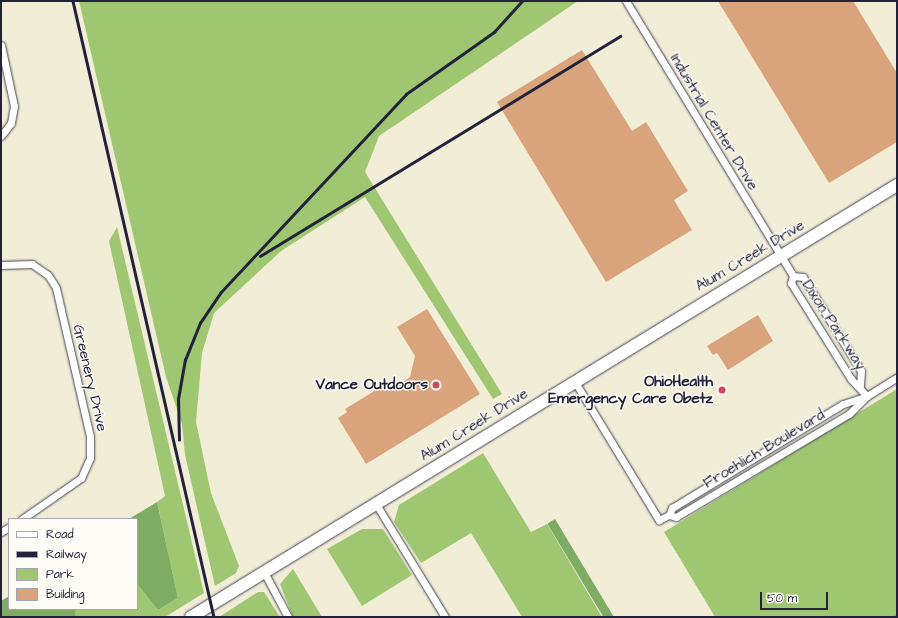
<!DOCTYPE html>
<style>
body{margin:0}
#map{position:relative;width:898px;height:618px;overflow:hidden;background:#f2edd7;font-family:"Architects Daughter",sans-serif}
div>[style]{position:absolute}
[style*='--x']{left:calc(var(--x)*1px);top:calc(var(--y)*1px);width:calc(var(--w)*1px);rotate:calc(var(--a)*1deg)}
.green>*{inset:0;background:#9fc772}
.forest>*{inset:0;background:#7fac64;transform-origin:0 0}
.stream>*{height:2.5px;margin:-1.25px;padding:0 1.25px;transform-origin:1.25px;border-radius:1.25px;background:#58b6d6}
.building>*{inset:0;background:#d9a47b}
.roads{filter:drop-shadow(0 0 1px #414052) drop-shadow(0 0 1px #414052)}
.minor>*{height:7px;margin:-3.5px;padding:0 3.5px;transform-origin:3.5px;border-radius:3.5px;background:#fff}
.primary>*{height:12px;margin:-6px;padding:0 6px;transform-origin:6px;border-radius:6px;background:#fff}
.rail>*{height:2.5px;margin:-1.25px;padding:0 1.25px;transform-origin:1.25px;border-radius:1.25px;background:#22223b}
.dots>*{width:11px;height:11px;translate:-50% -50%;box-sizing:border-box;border:2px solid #fdfcf7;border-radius:50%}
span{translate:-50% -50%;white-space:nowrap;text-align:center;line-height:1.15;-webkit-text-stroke:3px #fdfcf7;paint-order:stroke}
.street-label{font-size:15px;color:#22223b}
.poi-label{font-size:15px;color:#22223b;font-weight:700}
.right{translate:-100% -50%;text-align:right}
.frame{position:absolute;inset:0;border:2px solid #22223b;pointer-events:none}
.legend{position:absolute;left:8px;top:518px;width:130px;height:92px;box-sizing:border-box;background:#fdfcf7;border:1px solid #a5a5ac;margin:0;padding:5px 7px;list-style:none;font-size:12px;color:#22223b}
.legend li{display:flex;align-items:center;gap:8px;height:20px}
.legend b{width:20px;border:1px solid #a5a5ac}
.scale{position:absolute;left:760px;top:592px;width:68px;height:18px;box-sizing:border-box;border:2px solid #22223b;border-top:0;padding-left:5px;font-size:12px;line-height:14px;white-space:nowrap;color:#22223b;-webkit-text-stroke:3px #fdfcf7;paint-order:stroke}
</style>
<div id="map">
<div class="green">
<div style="clip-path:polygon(79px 1px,578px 1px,379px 136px,365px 172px,502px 394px,493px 399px,365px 197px,281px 251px,214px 313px,202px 353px,196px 422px,211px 493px,239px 566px,236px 573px,215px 586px,185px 455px,182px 424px,166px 377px)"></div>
<div style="clip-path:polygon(117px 227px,204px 593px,165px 617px,75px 617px,75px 609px,137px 609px,137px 584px,158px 610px,178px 598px,157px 502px,165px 496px,109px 241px)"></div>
<div style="clip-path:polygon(897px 389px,897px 617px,715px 617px,664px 532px)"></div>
<div style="clip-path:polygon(483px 453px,531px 532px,547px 524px,602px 617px,522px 617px,471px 533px,421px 563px,394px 522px,399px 505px)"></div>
<div style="clip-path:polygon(362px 529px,383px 529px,412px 575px,362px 606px,327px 549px)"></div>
<div style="clip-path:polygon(293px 569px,322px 617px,293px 617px,280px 584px)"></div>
<div style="clip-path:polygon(258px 592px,264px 592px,280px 617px,219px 617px)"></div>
</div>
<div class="forest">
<div style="clip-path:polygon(157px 502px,178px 598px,158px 610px,137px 584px,137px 519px,129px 519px)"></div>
<div style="left:555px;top:519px;width:114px;height:9px;rotate:59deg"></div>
<div style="clip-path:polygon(9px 596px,9px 609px,75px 609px,75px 617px,1px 617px,1px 601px)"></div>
</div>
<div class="stream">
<div style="--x:893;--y:617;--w:5;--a:-37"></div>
</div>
<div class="building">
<div style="clip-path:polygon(718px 1px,853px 1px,897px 73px,897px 142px,829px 183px)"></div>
<div style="clip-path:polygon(582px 50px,632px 131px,646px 122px,688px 191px,674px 200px,692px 230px,606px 282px,497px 102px)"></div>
<div style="clip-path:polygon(427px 309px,480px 394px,366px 464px,338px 418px,347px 412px,345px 409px,389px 382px,393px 388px,410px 377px,415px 356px,397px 327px)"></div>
<div style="clip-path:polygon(758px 315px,773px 341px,728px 370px,717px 353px,713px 355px,707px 346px)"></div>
</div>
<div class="roads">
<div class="minor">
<div style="--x:626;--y:1;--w:322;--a:58.7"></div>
<div style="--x:793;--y:276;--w:7;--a:106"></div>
<div style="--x:791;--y:283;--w:113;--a:58"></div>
<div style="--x:851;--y:379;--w:23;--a:47"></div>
<div style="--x:1;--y:45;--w:62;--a:78"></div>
<div style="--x:14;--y:106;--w:17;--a:100"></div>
<div style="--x:11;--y:123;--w:16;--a:128"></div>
<div style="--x:1;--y:265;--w:31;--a:-2"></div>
<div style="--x:32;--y:264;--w:19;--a:35"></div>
<div style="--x:48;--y:275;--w:15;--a:58"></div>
<div style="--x:56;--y:288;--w:152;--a:77.1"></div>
<div style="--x:90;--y:436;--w:22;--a:90"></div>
<div style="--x:90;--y:458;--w:22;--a:114"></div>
<div style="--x:81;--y:478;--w:72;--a:145.2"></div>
<div style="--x:793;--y:276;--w:10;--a:6"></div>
<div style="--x:803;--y:277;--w:110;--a:58.3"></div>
<div style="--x:861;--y:371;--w:14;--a:94"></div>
<div style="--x:575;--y:382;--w:162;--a:58.7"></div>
<div style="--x:659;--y:520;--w:11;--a:-27"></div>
<div style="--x:669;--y:515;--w:8;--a:-67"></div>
<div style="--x:672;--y:508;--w:200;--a:-31.3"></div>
<div style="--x:843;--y:404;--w:25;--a:-18"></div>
<div style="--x:376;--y:504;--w:132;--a:58.6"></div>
<div style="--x:669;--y:515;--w:7;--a:16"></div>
<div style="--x:676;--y:517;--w:201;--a:-30.8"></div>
<div style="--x:849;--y:414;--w:25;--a:-45"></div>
<div style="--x:867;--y:396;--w:36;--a:-32"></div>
<div style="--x:1;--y:532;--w:9;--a:-32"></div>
<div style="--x:264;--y:572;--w:51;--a:61.9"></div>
</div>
<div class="primary">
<div style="--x:191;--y:617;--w:828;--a:-31.46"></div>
</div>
</div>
<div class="rail">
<div style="--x:73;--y:1;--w:632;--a:77.11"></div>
<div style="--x:260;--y:256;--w:422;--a:-31.4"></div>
<div style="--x:179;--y:440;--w:41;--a:-91.4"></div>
<div style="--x:178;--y:399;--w:40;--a:-80"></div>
<div style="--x:185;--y:360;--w:40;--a:-68"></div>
<div style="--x:200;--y:323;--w:36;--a:-56"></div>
<div style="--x:220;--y:293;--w:272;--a:-46.9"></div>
<div style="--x:406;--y:94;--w:108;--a:-35.2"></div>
<div style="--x:494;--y:32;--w:42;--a:-47.9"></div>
</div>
<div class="dots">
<div style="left:436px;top:385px;background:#d1495b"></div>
<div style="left:722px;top:390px;background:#d1495b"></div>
</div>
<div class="street-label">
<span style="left:714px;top:122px;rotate:59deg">Industrial Center Drive</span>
<span style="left:750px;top:256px;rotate:-31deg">Alum Creek Drive</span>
<span style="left:834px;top:325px;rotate:57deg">Dixon Parkway</span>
<span style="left:90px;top:378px;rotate:77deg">Greenery Drive</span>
<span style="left:474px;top:425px;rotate:-32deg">Alum Creek Drive</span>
<span style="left:764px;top:449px;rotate:-31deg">Froehlich Boulevard</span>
</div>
<div class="poi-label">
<span class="right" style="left:713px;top:390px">OhioHealth<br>Emergency Care Obetz</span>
<span class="right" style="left:428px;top:385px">Vance Outdoors</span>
</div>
<div class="frame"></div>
<ul class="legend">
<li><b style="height:5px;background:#fff"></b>Road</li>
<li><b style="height:5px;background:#22223b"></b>Railway</li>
<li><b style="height:11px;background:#9fc772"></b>Park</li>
<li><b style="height:11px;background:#d9a47b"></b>Building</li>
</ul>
<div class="scale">50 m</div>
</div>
